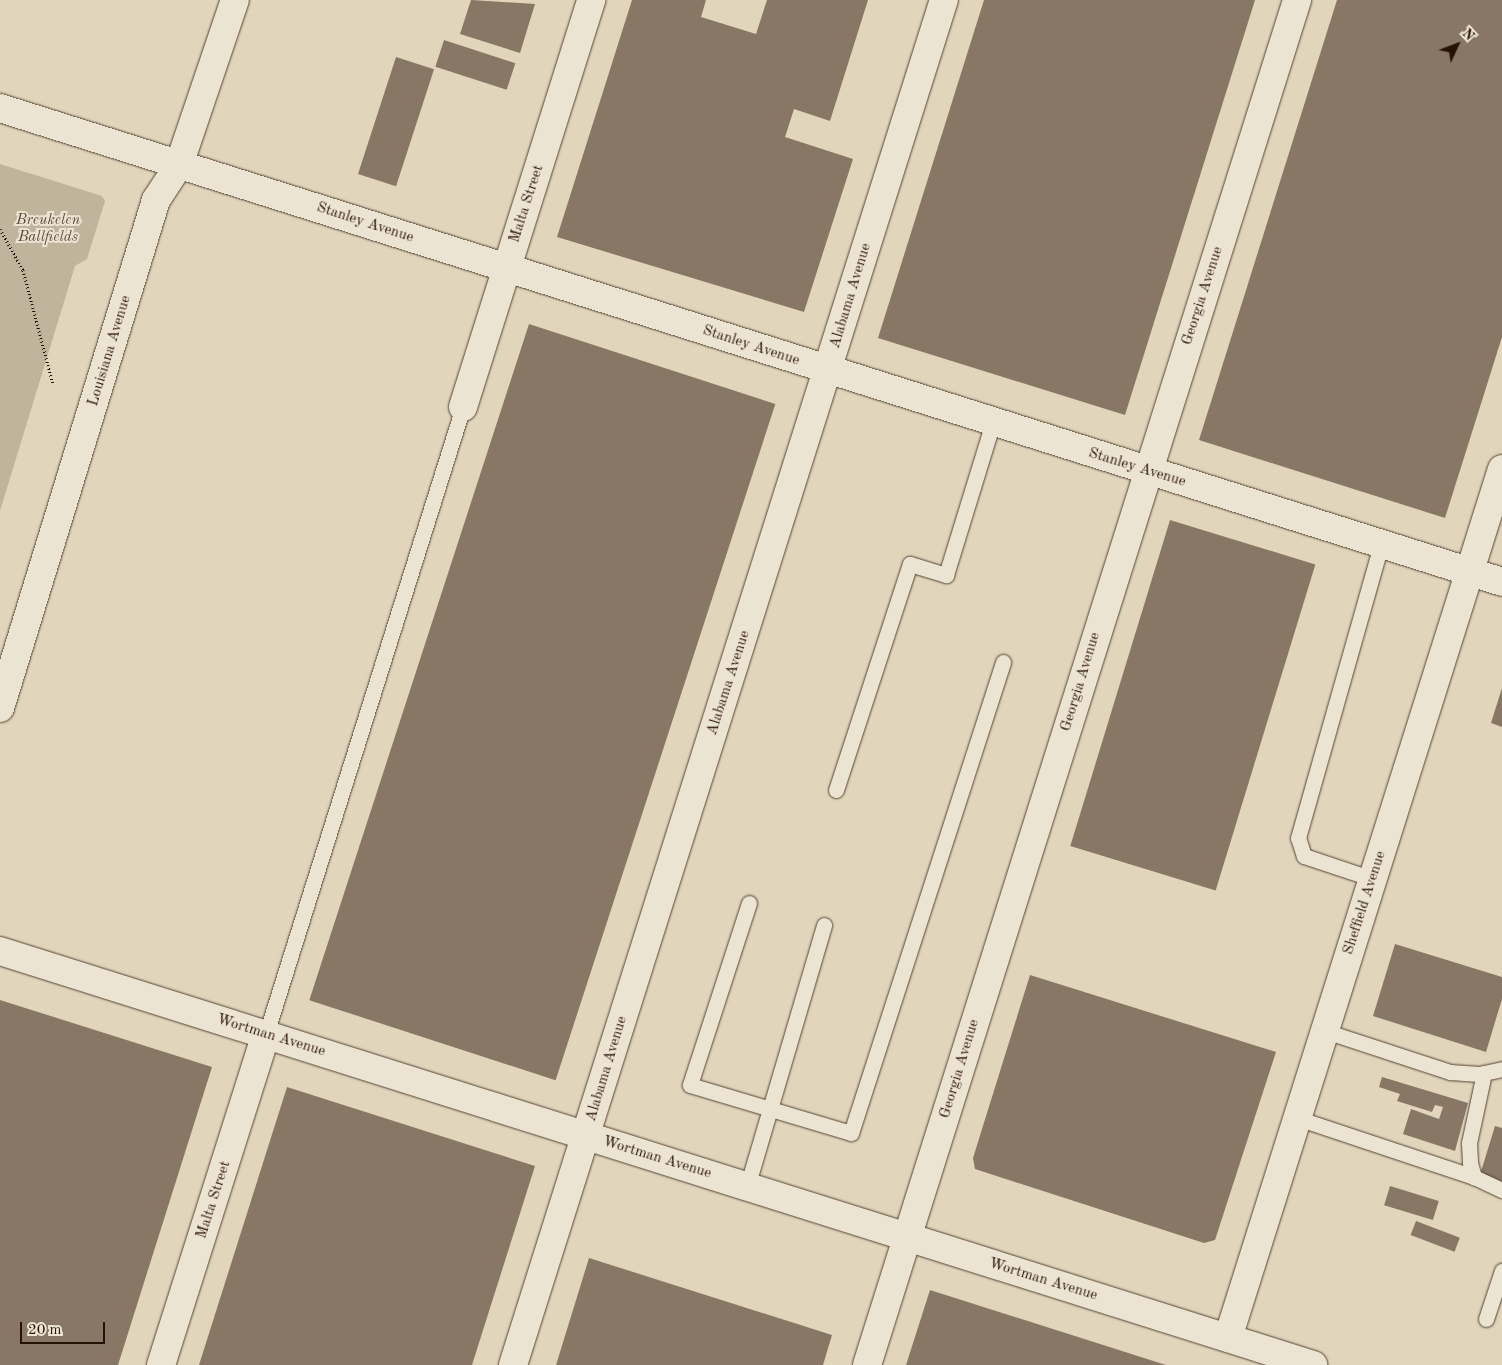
<!DOCTYPE html>
<style>
body{margin:0}
#map{position:relative;width:1502px;height:1365px;overflow:hidden;background:#e1d6bc;font-family:"Old Standard TT",serif}
div>[style]{position:absolute}
[style*='--x']{left:calc(var(--x)*1px);top:calc(var(--y)*1px);width:calc(var(--w)*1px);rotate:calc(var(--a)*1deg)}
.green>*{inset:0;background:#c1b49d}
.building>*{inset:0;background:#887764;transform-origin:0 0}
.path>*{height:3px;margin-top:-1.5px;transform-origin:0;background:repeating-linear-gradient(90deg,#271004 0 1px,transparent 0 3.5px)}
.roads{filter:drop-shadow(0 0 1px #564232) drop-shadow(0 0 1px #564232)}
.service>*{height:15px;margin:-7.5px;padding:0 7.5px;transform-origin:7.5px;border-radius:7.5px;background:#ece4d3}
.minor>*{height:28px;margin:-14px;padding:0 14px;transform-origin:14px;border-radius:14px;background:#ece4d3}
span{translate:-50% -50%;white-space:nowrap;text-align:center;line-height:1.15;-webkit-text-stroke:4px #ece4d3;paint-order:stroke}
.street-label{font-size:15px;color:#271004}
.park-label{font-size:15px;color:#5d493a;font-style:italic}
.north{position:absolute;left:1432px;top:20px;width:50px;height:50px;-webkit-text-stroke:4px #ece4d3;paint-order:stroke;rotate:47deg;font-size:14px;font-weight:700;line-height:20px;text-align:center;color:#271004}
.north::after{content:'';display:block;margin:auto;width:18px;height:22px;background:#271004;clip-path:polygon(50% 0,100% 100%,50% 72%,0 100%)}
.scale{position:absolute;left:20px;top:1322px;width:85px;height:22px;box-sizing:border-box;border:2px solid #271004;border-top:0;padding-left:6px;font-size:15px;line-height:18px;white-space:nowrap;color:#271004;-webkit-text-stroke:4px #ece4d3;paint-order:stroke}
</style>
<div id="map">
<div class="green">
<div style="clip-path:polygon(0 164px,102px 196px,105px 201px,87px 259px,75px 266px,0 511px)"></div>
</div>
<div class="building">
<div style="clip-path:polygon(471px 0,535px 4px,520px 53px,460px 34px)"></div>
<div style="clip-path:polygon(632px 0,706px 0,701px 17px,756px 34px,767px 0,868px 0,830px 121px,794px 109px,785px 137px,853px 159px,804px 312px,557px 237px)"></div>
<div style="clip-path:polygon(984px 0,1255px 0,1125px 415px,878px 338px)"></div>
<div style="clip-path:polygon(1337px 0,1502px 0,1502px 337px,1445px 518px,1199px 440px)"></div>
<div style="left:444px;top:40px;width:75px;height:28px;rotate:18deg"></div>
<div style="left:396px;top:57px;width:40px;height:123px;rotate:18deg"></div>
<div style="left:529px;top:324px;width:259px;height:711px;rotate:18deg"></div>
<div style="left:1170px;top:520px;width:152px;height:341px;rotate:17deg"></div>
<div style="clip-path:polygon(1502px 688px,1502px 727px,1491px 723px)"></div>
<div style="clip-path:polygon(1395px 944px,1502px 977px,1502px 999px,1486px 1052px,1373px 1016px)"></div>
<div style="clip-path:polygon(1030px 975px,1276px 1052px,1215px 1240px,1204px 1243px,975px 1169px,973px 1158px)"></div>
<div style="clip-path:polygon(0 1000px,212px 1067px,118px 1365px,0 1365px)"></div>
<div style="clip-path:polygon(1382px 1077px,1468px 1103px,1455px 1151px,1403px 1134px,1411px 1109px,1439px 1119px,1443px 1107px,1435px 1105px,1432px 1112px,1397px 1101px,1400px 1094px,1379px 1087px)"></div>
<div style="clip-path:polygon(287px 1087px,535px 1166px,472px 1365px,199px 1365px)"></div>
<div style="clip-path:polygon(1495px 1126px,1502px 1128px,1502px 1185px,1479px 1178px)"></div>
<div style="left:1390px;top:1186px;width:51px;height:20px;rotate:17deg"></div>
<div style="left:1416px;top:1221px;width:47px;height:15px;rotate:21deg"></div>
<div style="clip-path:polygon(589px 1258px,832px 1335px,823px 1365px,556px 1365px)"></div>
<div style="clip-path:polygon(930px 1290px,1166px 1365px,906px 1365px)"></div>
</div>
<div class="path">
<div style="--x:0;--y:229;--w:47;--a:60.7"></div>
<div style="--x:23;--y:270;--w:118;--a:75.3"></div>
</div>
<div class="roads">
<div class="service">
<div style="--x:836;--y:790;--w:238;--a:-71.9"></div>
<div style="--x:910;--y:564;--w:38;--a:17"></div>
<div style="--x:946;--y:575;--w:160;--a:-72.9"></div>
<div style="--x:1373;--y:879;--w:73;--a:-161.6"></div>
<div style="--x:1304;--y:856;--w:19;--a:-108"></div>
<div style="--x:1298;--y:838;--w:305;--a:-74.2"></div>
<div style="--x:749;--y:903;--w:191;--a:108"></div>
<div style="--x:690;--y:1085;--w:168;--a:16.6"></div>
<div style="--x:851;--y:1133;--w:495;--a:-72.1"></div>
<div style="--x:1325;--y:1031;--w:132;--a:18.2"></div>
<div style="--x:1450;--y:1072;--w:29;--a:4"></div>
<div style="--x:1479;--y:1074;--w:24;--a:-12"></div>
<div style="--x:266;--y:1034;--w:657;--a:-72.56"></div>
<div style="--x:1484;--y:1073;--w:72;--a:102.1"></div>
<div style="--x:1469;--y:1143;--w:20;--a:87"></div>
<div style="--x:1470;--y:1163;--w:15;--a:74"></div>
<div style="--x:1474;--y:1177;--w:31;--a:25"></div>
<div style="--x:1297;--y:1118;--w:187;--a:18.4"></div>
<div style="--x:747;--y:1187;--w:273;--a:-73.6"></div>
<div style="--x:1486;--y:1319;--w:51;--a:-71.6"></div>
</div>
<div class="minor">
<div style="--x:0;--y:108;--w:1575;--a:17.51"></div>
<div style="--x:463;--y:407;--w:427;--a:-72.5"></div>
<div style="--x:0;--y:708;--w:531;--a:-72.93"></div>
<div style="--x:156;--y:200;--w:42;--a:-56.7"></div>
<div style="--x:179;--y:165;--w:174;--a:-71.3"></div>
<div style="--x:0;--y:951;--w:1377;--a:17.5"></div>
<div style="--x:1228;--y:1338;--w:911;--a:-72.5"></div>
<div style="--x:161;--y:1365;--w:347;--a:-72.4"></div>
<div style="--x:513;--y:1365;--w:1431;--a:-72.48"></div>
<div style="--x:867;--y:1365;--w:1431;--a:-72.51"></div>
</div>
</div>
<div class="street-label">
<span style="left:527px;top:204px;rotate:-72deg">Malta Street</span>
<span style="left:365px;top:223px;rotate:18deg">Stanley Avenue</span>
<span style="left:851px;top:296px;rotate:-73deg">Alabama Avenue</span>
<span style="left:1203px;top:296px;rotate:-72deg">Georgia Avenue</span>
<span style="left:751px;top:346px;rotate:18deg">Stanley Avenue</span>
<span style="left:110px;top:351px;rotate:-73deg">Louisiana Avenue</span>
<span style="left:1137px;top:468px;rotate:17deg">Stanley Avenue</span>
<span style="left:1081px;top:682px;rotate:-73deg">Georgia Avenue</span>
<span style="left:729px;top:683px;rotate:-72deg">Alabama Avenue</span>
<span style="left:1365px;top:903px;rotate:-72deg">Sheffield Avenue</span>
<span style="left:271px;top:1036px;rotate:17deg">Wortman Avenue</span>
<span style="left:607px;top:1069px;rotate:-73deg">Alabama Avenue</span>
<span style="left:960px;top:1069px;rotate:-73deg">Georgia Avenue</span>
<span style="left:657px;top:1158px;rotate:17deg">Wortman Avenue</span>
<span style="left:214px;top:1200px;rotate:-72deg">Malta Street</span>
<span style="left:1043px;top:1280px;rotate:17deg">Wortman Avenue</span>
</div>
<div class="park-label">
<span style="left:48px;top:229px">Breukelen<br>Ballfields</span>
</div>
<div class="north">N</div>
<div class="scale">20 m</div>
</div>
